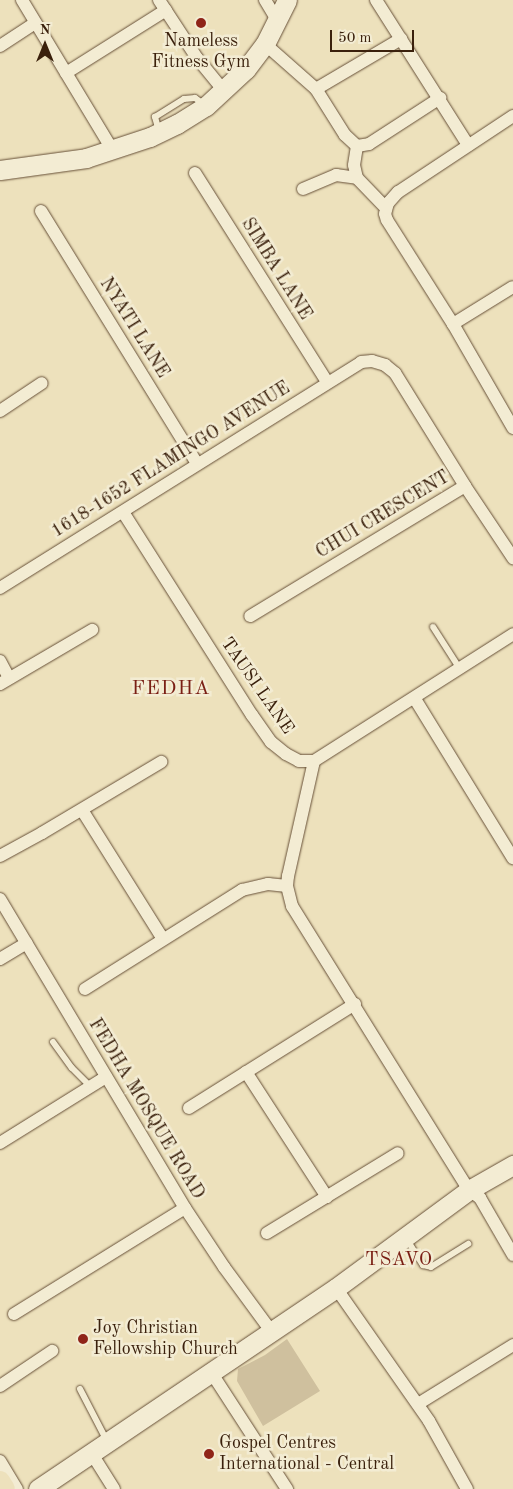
<!DOCTYPE html>
<style>
body{margin:0}
#map{position:relative;width:513px;height:1489px;overflow:hidden;background:#ede1bc;font-family:"Old Standard TT",serif}
div>[style]{position:absolute}
[style*='--x']{left:calc(var(--x)*1px);top:calc(var(--y)*1px);width:calc(var(--w)*1px);rotate:calc(var(--a)*1deg)}
.green>*{inset:0;background:#cfc09e}
.roads{filter:drop-shadow(0 0 1px #675038) drop-shadow(0 0 1px #675038)}
.lane>*{height:6px;margin:-3px;padding:0 3px;transform-origin:3px;border-radius:3px;background:#f3ecd3}
.street>*{height:12px;margin:-6px;padding:0 6px;transform-origin:6px;border-radius:6px;background:#f3ecd3}
.secondary>*{height:19px;margin:-9.5px;padding:0 9.5px;transform-origin:9.5px;border-radius:9.5px;background:#f3ecd3}
.primary>*{height:20px;margin:-10px;padding:0 10px;transform-origin:10px;border-radius:10px;background:#ede1bc}
.dots>*{width:14px;height:14px;translate:-50% -50%;box-sizing:border-box;border:2px solid #f3ecd3;border-radius:50%}
span{translate:-50% -50%;white-space:nowrap;text-align:center;line-height:1.15;-webkit-text-stroke:5px #f3ecd3;paint-order:stroke}
.poi-label{font-size:18px;color:#3a200c}
.left{translate:0 -50%;text-align:left}
.street-label{font-size:18px;color:#3a200c}
.neighbourhood-label{font-size:19px;color:#7a1f14;letter-spacing:1px}
.quarter-label{font-size:20px;color:#7a1f14;letter-spacing:1px}
.north{position:absolute;left:20px;top:20px;width:50px;height:50px;-webkit-text-stroke:4px #f3ecd3;paint-order:stroke;rotate:0deg;font-size:14px;font-weight:700;line-height:20px;text-align:center;color:#3a200c}
.north::after{content:'';display:block;margin:auto;width:18px;height:22px;background:#3a200c;clip-path:polygon(50% 0,100% 100%,50% 72%,0 100%)}
.scale{position:absolute;left:330px;top:30px;width:84px;height:22px;box-sizing:border-box;border:2px solid #3a200c;border-top:0;padding-left:6px;font-size:15px;line-height:18px;white-space:nowrap;color:#3a200c;-webkit-text-stroke:4px #f3ecd3;paint-order:stroke}
</style>
<div id="map">
<div class="green">
<div style="clip-path:polygon(287px 1339px,320px 1391px,263px 1426px,237px 1381px,238px 1369px,265px 1355px)"></div>
</div>
<div class="roads">
<div class="lane">
<div style="--x:159;--y:131;--w:15;--a:-106"></div>
<div style="--x:155;--y:117;--w:34;--a:-32"></div>
<div style="--x:184;--y:99;--w:11;--a:-5"></div>
<div style="--x:195;--y:98;--w:12;--a:35"></div>
<div style="--x:433;--y:627;--w:50;--a:57.3"></div>
<div style="--x:53;--y:1042;--w:32;--a:54"></div>
<div style="--x:72;--y:1068;--w:27;--a:45"></div>
<div style="--x:406;--y:1238;--w:32;--a:58"></div>
<div style="--x:423;--y:1265;--w:8;--a:14"></div>
<div style="--x:431;--y:1267;--w:44;--a:-31.9"></div>
<div style="--x:80;--y:1389;--w:59;--a:62.6"></div>
</div>
<div class="street">
<div style="--x:22;--y:0;--w:176;--a:58.9"></div>
<div style="--x:159;--y:0;--w:69;--a:56.8"></div>
<div style="--x:197;--y:58;--w:43;--a:50.7"></div>
<div style="--x:265;--y:0;--w:23;--a:59"></div>
<div style="--x:376;--y:0;--w:172;--a:57.6"></div>
<div style="--x:265;--y:44;--w:68;--a:41.4"></div>
<div style="--x:316;--y:89;--w:54;--a:57.8"></div>
<div style="--x:345;--y:135;--w:16;--a:43"></div>
<div style="--x:357;--y:146;--w:12;--a:-9"></div>
<div style="--x:369;--y:144;--w:85;--a:-32.9"></div>
<div style="--x:0;--y:46;--w:42;--a:-33.3"></div>
<div style="--x:66;--y:73;--w:118;--a:-32.2"></div>
<div style="--x:316;--y:89;--w:99;--a:-30.5"></div>
<div style="--x:513;--y:116;--w:138;--a:146.5"></div>
<div style="--x:398;--y:192;--w:15;--a:132"></div>
<div style="--x:388;--y:203;--w:11;--a:105"></div>
<div style="--x:385;--y:214;--w:6;--a:72"></div>
<div style="--x:387;--y:220;--w:123;--a:57.6"></div>
<div style="--x:453;--y:324;--w:120;--a:60"></div>
<div style="--x:195;--y:173;--w:247;--a:57.7"></div>
<div style="--x:357;--y:178;--w:13;--a:-103"></div>
<div style="--x:354;--y:165;--w:19;--a:-81"></div>
<div style="--x:303;--y:189;--w:36;--a:-23"></div>
<div style="--x:336;--y:175;--w:21;--a:8"></div>
<div style="--x:357;--y:178;--w:42;--a:46"></div>
<div style="--x:41;--y:211;--w:297;--a:58.3"></div>
<div style="--x:453;--y:324;--w:70;--a:-31.7"></div>
<div style="--x:0;--y:411;--w:50;--a:-33.7"></div>
<div style="--x:465;--y:486;--w:87;--a:56.3"></div>
<div style="--x:123;--y:512;--w:241;--a:57.6"></div>
<div style="--x:252;--y:715;--w:33;--a:55"></div>
<div style="--x:271;--y:742;--w:19;--a:39"></div>
<div style="--x:286;--y:754;--w:15;--a:28"></div>
<div style="--x:299;--y:761;--w:15;--a:0"></div>
<div style="--x:314;--y:761;--w:236;--a:-32.5"></div>
<div style="--x:0;--y:588;--w:426;--a:-32"></div>
<div style="--x:361;--y:362;--w:11;--a:-5"></div>
<div style="--x:372;--y:361;--w:14;--a:17"></div>
<div style="--x:385;--y:365;--w:13;--a:39"></div>
<div style="--x:395;--y:373;--w:133;--a:58.2"></div>
<div style="--x:465;--y:486;--w:251;--a:148.8"></div>
<div style="--x:0;--y:661;--w:19;--a:62"></div>
<div style="--x:0;--y:684;--w:107;--a:-30.4"></div>
<div style="--x:415;--y:699;--w:187;--a:58.4"></div>
<div style="--x:314;--y:761;--w:118;--a:102.7"></div>
<div style="--x:288;--y:876;--w:10;--a:96"></div>
<div style="--x:287;--y:886;--w:21;--a:76"></div>
<div style="--x:292;--y:906;--w:335;--a:58.1"></div>
<div style="--x:469;--y:1190;--w:14;--a:36"></div>
<div style="--x:480;--y:1198;--w:66;--a:59.9"></div>
<div style="--x:82;--y:810;--w:152;--a:57.9"></div>
<div style="--x:0;--y:856;--w:48;--a:-28.7"></div>
<div style="--x:42;--y:833;--w:139;--a:-30.8"></div>
<div style="--x:0;--y:899;--w:360;--a:59.1"></div>
<div style="--x:185;--y:1208;--w:71;--a:56.5"></div>
<div style="--x:224;--y:1267;--w:79;--a:53.7"></div>
<div style="--x:0;--y:959;--w:31;--a:-31"></div>
<div style="--x:85;--y:989;--w:186;--a:-32.2"></div>
<div style="--x:242;--y:890;--w:27;--a:-13"></div>
<div style="--x:268;--y:884;--w:19;--a:6"></div>
<div style="--x:246;--y:1072;--w:149;--a:57.1"></div>
<div style="--x:189;--y:1108;--w:196;--a:-32.1"></div>
<div style="--x:0;--y:1143;--w:125;--a:-31.9"></div>
<div style="--x:267;--y:1233;--w:153;--a:-31.4"></div>
<div style="--x:336;--y:1288;--w:162;--a:55"></div>
<div style="--x:429;--y:1421;--w:78;--a:60.8"></div>
<div style="--x:14;--y:1314;--w:201;--a:-31.8"></div>
<div style="--x:211;--y:1372;--w:140;--a:57"></div>
<div style="--x:0;--y:1386;--w:63;--a:-33.9"></div>
<div style="--x:418;--y:1404;--w:112;--a:-31.8"></div>
<div style="--x:92;--y:1454;--w:41;--a:57.8"></div>
<div style="--x:0;--y:1461;--w:33;--a:59"></div>
</div>
<div class="secondary">
<div style="--x:0;--y:170;--w:87;--a:-7.9"></div>
<div style="--x:86;--y:158;--w:67;--a:-18.2"></div>
<div style="--x:150;--y:137;--w:30;--a:-26"></div>
<div style="--x:177;--y:124;--w:34;--a:-32"></div>
<div style="--x:206;--y:106;--w:54;--a:-42.8"></div>
<div style="--x:246;--y:69;--w:31;--a:-53"></div>
<div style="--x:265;--y:44;--w:49;--a:-63.4"></div>
<div style="--x:38;--y:1489;--w:359;--a:-34"></div>
<div style="--x:336;--y:1288;--w:165;--a:-36.4"></div>
<div style="--x:469;--y:1190;--w:51;--a:-29.6"></div>
</div>
<div class="primary">
<div style="--x:0;--y:1481;--w:9;--a:58"></div>
</div>
</div>
<div class="dots">
<div style="left:201px;top:23px;background:#8f2418"></div>
<div style="left:83px;top:1339px;background:#8f2418"></div>
<div style="left:209px;top:1454px;background:#8f2418"></div>
</div>
<div class="poi-label">
<span style="left:201px;top:52px">Nameless<br>Fitness Gym</span>
<span class="left" style="left:93px;top:1339px">Joy Christian<br>Fellowship Church</span>
<span class="left" style="left:219px;top:1454px">Gospel Centres<br>International - Central</span>
</div>
<div class="street-label">
<span style="left:276px;top:269px;rotate:58deg">SIMBA LANE</span>
<span style="left:134px;top:328px;rotate:58deg">NYATI LANE</span>
<span style="left:171px;top:460px;rotate:-32deg">1618-1652 FLAMINGO AVENUE</span>
<span style="left:383px;top:515px;rotate:-31deg">CHUI CRESCENT</span>
<span style="left:257px;top:686px;rotate:55deg">TAUSI LANE</span>
<span style="left:146px;top:1109px;rotate:59deg">FEDHA MOSQUE ROAD</span>
</div>
<div class="neighbourhood-label">
<span style="left:399px;top:1261px">TSAVO</span>
</div>
<div class="quarter-label">
<span style="left:171px;top:689px">FEDHA</span>
</div>
<div class="north">N</div>
<div class="scale">50 m</div>
</div>
